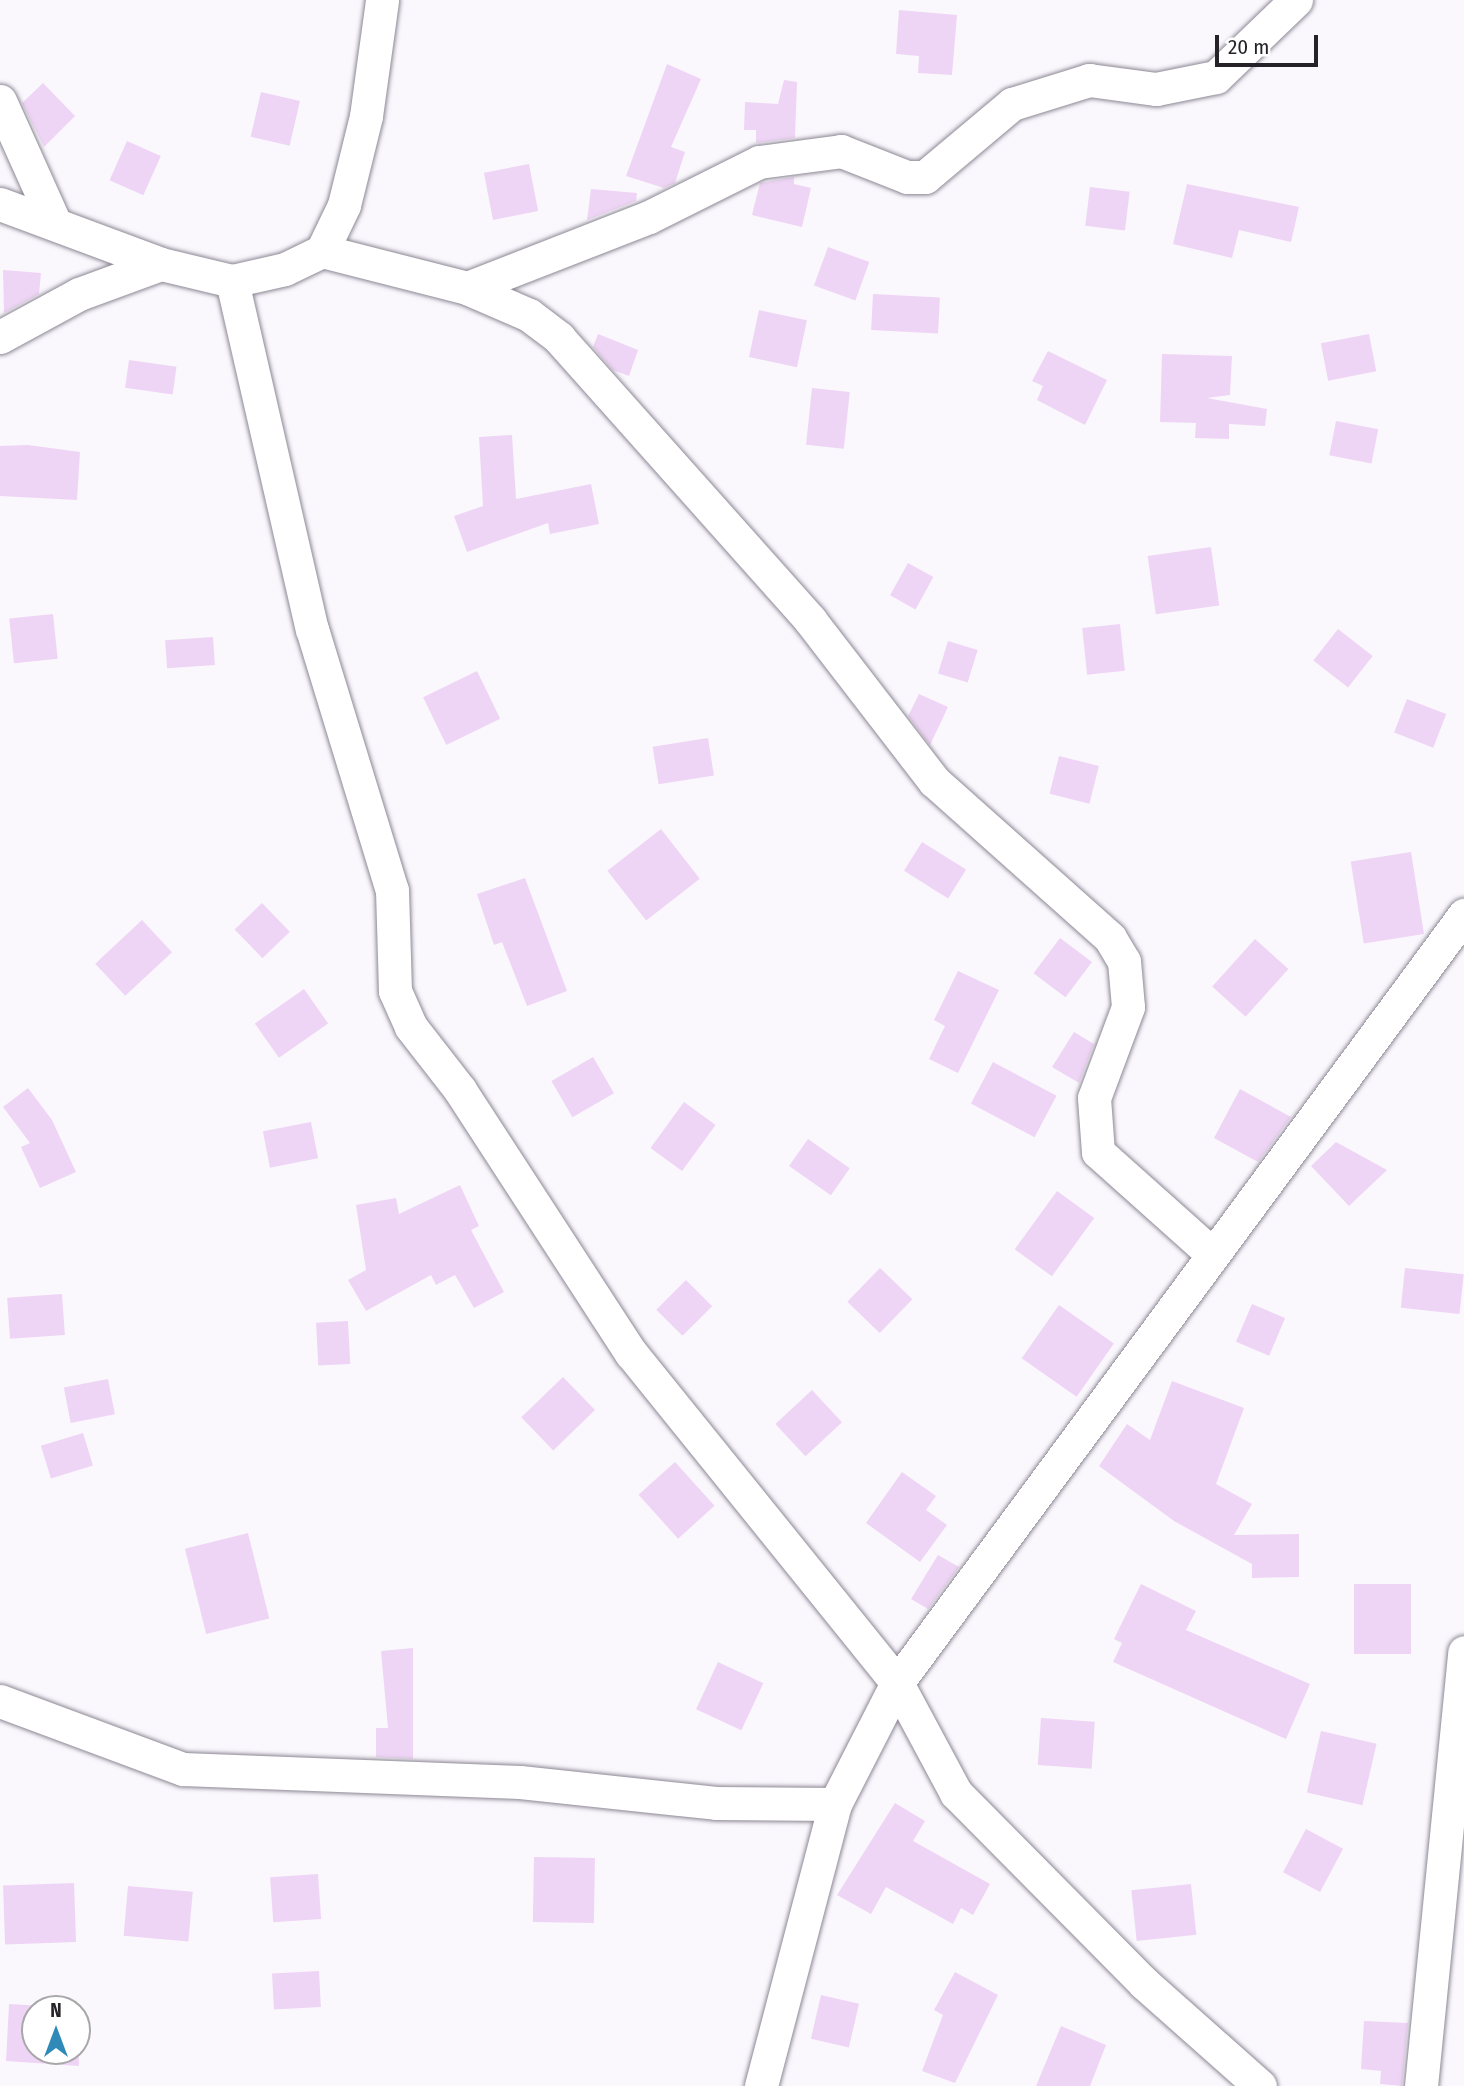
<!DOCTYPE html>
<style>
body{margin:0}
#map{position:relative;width:1464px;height:2086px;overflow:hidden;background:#faf8fd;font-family:"Fira Sans Condensed",sans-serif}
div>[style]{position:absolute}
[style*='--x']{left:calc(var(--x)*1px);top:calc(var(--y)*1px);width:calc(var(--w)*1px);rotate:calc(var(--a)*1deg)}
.building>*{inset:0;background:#efd5f5;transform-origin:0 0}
.roads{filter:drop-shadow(0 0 2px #8d8895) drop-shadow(0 0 2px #8d8895)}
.street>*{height:33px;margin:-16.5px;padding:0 16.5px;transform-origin:16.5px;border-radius:16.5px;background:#fff}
span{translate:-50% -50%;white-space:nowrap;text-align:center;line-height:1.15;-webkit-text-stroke:5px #fff;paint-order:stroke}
.north{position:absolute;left:21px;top:1995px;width:70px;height:70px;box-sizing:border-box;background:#fff;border:2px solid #a8a7a9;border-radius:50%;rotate:0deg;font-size:19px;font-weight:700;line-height:28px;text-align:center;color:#252328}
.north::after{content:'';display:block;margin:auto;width:24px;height:32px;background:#2f8ab7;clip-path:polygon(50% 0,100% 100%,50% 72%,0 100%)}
.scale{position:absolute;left:1215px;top:35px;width:103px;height:32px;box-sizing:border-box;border:4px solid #252328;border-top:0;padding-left:9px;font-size:21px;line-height:24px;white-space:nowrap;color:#252328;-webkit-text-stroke:5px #fff;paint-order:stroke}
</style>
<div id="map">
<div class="building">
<div style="clip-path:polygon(899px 10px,957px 15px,952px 75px,918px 73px,919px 56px,896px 54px)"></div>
<div style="clip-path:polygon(667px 64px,701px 79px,671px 147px,685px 152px,675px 183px,664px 188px,626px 176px)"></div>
<div style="clip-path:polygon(784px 80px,797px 82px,795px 138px,756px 143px,756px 130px,744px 130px,745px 102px,778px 104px)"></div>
<div style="clip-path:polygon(43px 83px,75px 116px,44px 147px,22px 103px)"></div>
<div style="left:261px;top:92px;width:40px;height:46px;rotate:13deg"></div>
<div style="left:127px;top:141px;width:37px;height:43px;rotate:24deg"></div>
<div style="left:529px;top:164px;width:48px;height:46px;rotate:79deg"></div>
<div style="clip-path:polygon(794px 177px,794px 184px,811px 188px,802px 227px,752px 215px,760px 183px)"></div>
<div style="clip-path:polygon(1187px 184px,1299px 207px,1291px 242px,1239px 230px,1232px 258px,1173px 244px)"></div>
<div style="left:1090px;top:187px;width:40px;height:39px;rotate:7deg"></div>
<div style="clip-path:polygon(591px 189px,637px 193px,636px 201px,587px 220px)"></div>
<div style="left:828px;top:247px;width:44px;height:41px;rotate:20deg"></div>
<div style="clip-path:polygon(3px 270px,41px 273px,39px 294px,4px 313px)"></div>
<div style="left:873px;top:294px;width:67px;height:36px;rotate:3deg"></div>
<div style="left:759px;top:310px;width:49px;height:48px;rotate:12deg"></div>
<div style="clip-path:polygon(598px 334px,638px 350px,629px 376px,613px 370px,593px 347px)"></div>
<div style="left:1369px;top:334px;width:38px;height:49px;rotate:79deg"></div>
<div style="clip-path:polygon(1048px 351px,1107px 380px,1085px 425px,1037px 400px,1043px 386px,1032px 381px)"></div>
<div style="clip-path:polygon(1162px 354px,1232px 356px,1230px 395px,1207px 398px,1267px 409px,1265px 426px,1229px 424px,1229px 439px,1195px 438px,1196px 423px,1160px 422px)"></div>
<div style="left:129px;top:360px;width:48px;height:28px;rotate:8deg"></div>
<div style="left:812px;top:388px;width:38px;height:57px;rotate:6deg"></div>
<div style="left:1336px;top:421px;width:43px;height:35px;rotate:11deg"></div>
<div style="clip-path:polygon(512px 435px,516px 499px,591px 484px,599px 524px,550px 534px,548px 523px,467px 552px,454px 516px,483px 506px,479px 437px)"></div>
<div style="clip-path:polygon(28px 445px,80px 452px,77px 500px,0 496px,0 446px)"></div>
<div style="left:1211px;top:547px;width:59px;height:64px;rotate:82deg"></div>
<div style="left:908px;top:563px;width:29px;height:37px;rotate:29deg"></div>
<div style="left:53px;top:614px;width:45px;height:44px;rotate:84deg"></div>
<div style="left:1120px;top:624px;width:47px;height:38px;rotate:84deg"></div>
<div style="left:1338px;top:629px;width:44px;height:40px;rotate:38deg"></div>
<div style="left:213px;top:637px;width:28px;height:48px;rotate:86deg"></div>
<div style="left:948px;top:641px;width:31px;height:34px;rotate:17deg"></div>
<div style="left:477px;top:671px;width:53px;height:60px;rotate:64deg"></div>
<div style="clip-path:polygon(919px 694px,948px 707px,930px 745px,908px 716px)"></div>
<div style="left:1407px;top:699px;width:42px;height:36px;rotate:21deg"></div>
<div style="left:708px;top:738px;width:38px;height:56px;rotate:81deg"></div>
<div style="left:1059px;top:756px;width:41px;height:39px;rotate:14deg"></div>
<div style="left:661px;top:829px;width:63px;height:68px;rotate:52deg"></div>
<div style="left:922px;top:842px;width:52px;height:34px;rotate:32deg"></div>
<div style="left:1411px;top:852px;width:83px;height:61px;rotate:81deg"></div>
<div style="clip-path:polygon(525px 878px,567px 991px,527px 1006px,502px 942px,494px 945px,477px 894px)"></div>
<div style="left:262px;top:903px;width:40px;height:38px;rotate:46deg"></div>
<div style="left:142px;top:920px;width:44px;height:64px;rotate:47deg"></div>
<div style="left:1060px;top:938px;width:40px;height:44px;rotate:37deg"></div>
<div style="left:1255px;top:939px;width:45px;height:64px;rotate:42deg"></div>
<div style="clip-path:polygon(958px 971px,999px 990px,958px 1073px,929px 1059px,945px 1026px,934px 1020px)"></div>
<div style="left:304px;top:989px;width:42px;height:60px;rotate:55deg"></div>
<div style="clip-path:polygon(1074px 1032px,1094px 1044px,1079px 1083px,1052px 1067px)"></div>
<div style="left:593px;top:1057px;width:42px;height:48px;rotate:60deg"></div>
<div style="left:993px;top:1062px;width:72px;height:47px;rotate:28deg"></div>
<div style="clip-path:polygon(28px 1088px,52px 1120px,76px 1172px,40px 1188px,21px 1147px,30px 1143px,3px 1107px)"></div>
<div style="clip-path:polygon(1240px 1089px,1291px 1117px,1258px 1162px,1214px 1138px)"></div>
<div style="left:684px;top:1102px;width:39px;height:57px;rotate:36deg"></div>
<div style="left:311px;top:1122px;width:37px;height:49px;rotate:79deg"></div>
<div style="left:808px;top:1139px;width:51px;height:33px;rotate:35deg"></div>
<div style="clip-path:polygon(1336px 1142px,1387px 1170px,1349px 1206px,1311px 1166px)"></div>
<div style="clip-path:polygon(460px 1185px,479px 1226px,471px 1230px,504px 1292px,474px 1308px,455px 1275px,436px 1285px,431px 1275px,366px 1311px,348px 1280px,366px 1270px,356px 1205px,396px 1198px,399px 1214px)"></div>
<div style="left:1057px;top:1191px;width:46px;height:72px;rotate:36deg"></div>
<div style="left:880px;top:1268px;width:45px;height:47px;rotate:44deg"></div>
<div style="left:1405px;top:1268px;width:59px;height:40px;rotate:6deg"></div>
<div style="left:686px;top:1280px;width:37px;height:42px;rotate:45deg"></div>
<div style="left:62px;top:1294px;width:41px;height:55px;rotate:86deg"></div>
<div style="left:1252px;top:1304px;width:36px;height:41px;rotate:23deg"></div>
<div style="left:1059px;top:1305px;width:67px;height:65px;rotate:35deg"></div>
<div style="left:348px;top:1321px;width:43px;height:32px;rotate:87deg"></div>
<div style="left:563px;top:1377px;width:46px;height:58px;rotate:46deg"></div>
<div style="left:108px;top:1379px;width:36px;height:45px;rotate:79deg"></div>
<div style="clip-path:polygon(1172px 1381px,1244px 1408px,1216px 1484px,1252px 1504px,1234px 1535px,1299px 1534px,1299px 1577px,1252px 1578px,1252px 1564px,1174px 1521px,1099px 1466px,1127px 1424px,1150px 1440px)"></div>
<div style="left:812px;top:1390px;width:44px;height:50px;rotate:47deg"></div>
<div style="left:83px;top:1433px;width:34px;height:44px;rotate:73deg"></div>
<div style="left:675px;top:1462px;width:59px;height:49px;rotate:48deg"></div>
<div style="clip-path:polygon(902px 1472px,936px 1496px,926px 1510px,947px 1525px,920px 1562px,866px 1523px)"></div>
<div style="left:248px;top:1533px;width:88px;height:65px;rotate:76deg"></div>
<div style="clip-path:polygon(938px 1555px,959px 1567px,928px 1609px,911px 1599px)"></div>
<div style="clip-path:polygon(1141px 1584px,1196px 1611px,1186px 1630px,1310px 1684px,1286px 1739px,1113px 1662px,1122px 1643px,1114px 1639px)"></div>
<div style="left:1354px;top:1584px;width:57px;height:70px"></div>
<div style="clip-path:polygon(413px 1648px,413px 1759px,376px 1757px,376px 1728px,388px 1728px,381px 1651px)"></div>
<div style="left:718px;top:1662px;width:50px;height:52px;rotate:25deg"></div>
<div style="left:1041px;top:1718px;width:54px;height:47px;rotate:4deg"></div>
<div style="left:1321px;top:1731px;width:57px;height:63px;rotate:13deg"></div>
<div style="clip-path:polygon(895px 1803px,925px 1821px,913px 1841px,990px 1884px,973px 1915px,961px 1908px,953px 1924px,886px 1887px,871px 1914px,837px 1895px)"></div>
<div style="left:1306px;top:1829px;width:42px;height:49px;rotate:28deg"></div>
<div style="left:534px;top:1857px;width:61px;height:65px;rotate:1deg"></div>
<div style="left:318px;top:1874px;width:45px;height:48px;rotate:86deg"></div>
<div style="left:74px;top:1883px;width:59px;height:71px;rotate:88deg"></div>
<div style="left:1191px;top:1884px;width:51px;height:60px;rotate:84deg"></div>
<div style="left:128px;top:1886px;width:65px;height:50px;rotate:5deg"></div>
<div style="left:319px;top:1971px;width:36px;height:47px;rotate:87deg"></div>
<div style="clip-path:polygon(955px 1972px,998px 1995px,955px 2083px,922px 2071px,943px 2015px,934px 2010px)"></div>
<div style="left:821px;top:1995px;width:39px;height:45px;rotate:13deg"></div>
<div style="clip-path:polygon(evenodd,9px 2004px,78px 2008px,79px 2066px,6px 2061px,9px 2004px,35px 2009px,77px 2009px,77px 2051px,35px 2051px,35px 2009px)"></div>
<div style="clip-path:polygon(1364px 2021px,1408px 2023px,1402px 2086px,1380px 2084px,1381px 2071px,1361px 2069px)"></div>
<div style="clip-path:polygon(1061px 2026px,1106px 2045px,1090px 2086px,1036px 2086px)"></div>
</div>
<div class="roads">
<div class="street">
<div style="--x:0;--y:101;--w:129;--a:65.8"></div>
<div style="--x:0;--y:204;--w:172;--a:20.4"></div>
<div style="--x:161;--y:264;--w:73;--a:13.5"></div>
<div style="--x:232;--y:281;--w:54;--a:-12.8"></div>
<div style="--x:285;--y:269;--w:41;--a:-25.9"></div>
<div style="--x:322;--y:251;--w:51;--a:-64.4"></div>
<div style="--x:344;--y:205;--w:92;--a:-76.1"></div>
<div style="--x:366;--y:116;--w:117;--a:-82.1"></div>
<div style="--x:322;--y:251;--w:150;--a:14.3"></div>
<div style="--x:467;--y:288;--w:68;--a:23.5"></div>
<div style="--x:529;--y:315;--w:38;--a:37"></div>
<div style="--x:559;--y:338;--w:378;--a:48.3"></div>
<div style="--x:810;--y:620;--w:203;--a:52.4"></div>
<div style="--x:934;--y:781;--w:236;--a:41.7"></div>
<div style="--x:1110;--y:938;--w:27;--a:59"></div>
<div style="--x:1124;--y:961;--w:46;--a:85"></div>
<div style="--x:1128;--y:1007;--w:97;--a:110.5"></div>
<div style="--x:1094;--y:1098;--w:54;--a:85.8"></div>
<div style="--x:1098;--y:1152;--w:152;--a:41.8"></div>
<div style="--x:232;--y:281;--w:357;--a:77.1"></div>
<div style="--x:312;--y:629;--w:273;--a:73"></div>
<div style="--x:392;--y:890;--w:101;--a:88.3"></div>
<div style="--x:395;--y:991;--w:39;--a:66"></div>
<div style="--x:411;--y:1027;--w:80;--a:52.1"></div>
<div style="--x:460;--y:1090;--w:314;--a:57"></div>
<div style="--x:631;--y:1353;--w:424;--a:51.1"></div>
<div style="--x:897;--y:1683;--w:125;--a:61.8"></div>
<div style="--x:956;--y:1793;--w:267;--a:45.3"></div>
<div style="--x:1144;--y:1983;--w:155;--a:41.6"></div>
<div style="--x:467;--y:288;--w:195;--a:-21.3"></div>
<div style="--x:649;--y:217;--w:123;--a:-26.6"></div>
<div style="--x:759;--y:162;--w:83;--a:-7.6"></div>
<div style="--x:841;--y:151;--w:71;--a:21.5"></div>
<div style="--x:907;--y:177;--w:18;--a:0"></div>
<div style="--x:925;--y:177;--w:114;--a:-40"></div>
<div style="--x:1012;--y:104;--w:81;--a:-17.3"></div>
<div style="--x:1089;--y:80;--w:68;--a:7.7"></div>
<div style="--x:1156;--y:89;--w:61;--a:-11.3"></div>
<div style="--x:1216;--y:77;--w:111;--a:-43.9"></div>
<div style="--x:0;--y:337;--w:90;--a:-28.6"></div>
<div style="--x:79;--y:294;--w:87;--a:-20.1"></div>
<div style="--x:0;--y:1701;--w:195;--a:20.4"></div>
<div style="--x:183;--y:1769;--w:337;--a:2.2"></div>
<div style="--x:520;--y:1782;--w:197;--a:6.1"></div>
<div style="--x:716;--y:1803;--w:119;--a:0.5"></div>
<div style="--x:761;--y:2086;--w:292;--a:-75.3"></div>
<div style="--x:835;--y:1804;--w:136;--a:-62.9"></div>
<div style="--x:897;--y:1683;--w:955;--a:-53.56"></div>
<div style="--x:1421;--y:2086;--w:436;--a:-84.3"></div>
</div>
</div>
<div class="north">N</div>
<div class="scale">20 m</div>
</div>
